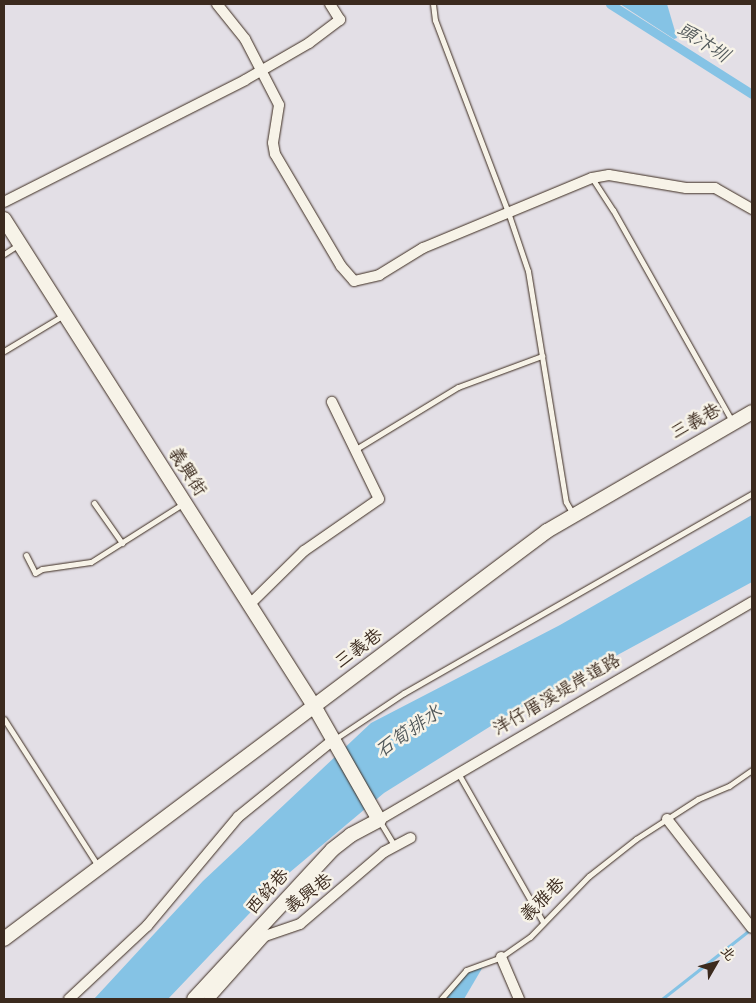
<!DOCTYPE html>
<meta charset="utf-8">
<style>
body{margin:0}
#map{position:relative;width:756px;height:1003px;overflow:hidden;background:#e3dfe6;font-family:Pangolin,"LXGW WenKai TC",sans-serif}
div>[style]{position:absolute}
[style*='--x']{left:calc(var(--x)*1px);top:calc(var(--y)*1px);width:calc(var(--w)*1px);rotate:calc(var(--a)*1deg)}
.water>*{inset:0;background:#85c3e5}
.stream>*{height:2.5px;margin:-1.25px;padding:0 1.25px;transform-origin:1.25px;border-radius:1.25px;background:#85c3e5}
.canal>*{height:9px;margin:-4.5px;padding:0 4.5px;transform-origin:4.5px;border-radius:4.5px;background:#85c3e5}
.roads{filter:drop-shadow(0 0 1px #3b2a1e) drop-shadow(0 0 1px #3b2a1e)}
.lane>*{height:5px;margin:-2.5px;padding:0 2.5px;transform-origin:2.5px;border-radius:2.5px;background:#f7f3e8}
.street>*{height:10px;margin:-5px;padding:0 5px;transform-origin:5px;border-radius:5px;background:#f7f3e8}
.secondary>*{height:14px;margin:-7px;padding:0 7px;transform-origin:7px;border-radius:7px;background:#f7f3e8}
span{translate:-50% -50%;white-space:nowrap;text-align:center;line-height:1.15;-webkit-text-stroke:5px #f7f3e8;paint-order:stroke}
.street-label{font-size:18px;color:#3b2a1e}
.water-label{font-size:19px;color:#51585a;font-style:italic}
.frame{position:absolute;inset:0;border:5px solid #3b2a1e;pointer-events:none}
.north{position:absolute;left:691px;top:938px;width:50px;height:50px;-webkit-text-stroke:4px #f7f3e8;paint-order:stroke;rotate:52deg;font-size:14px;font-weight:700;line-height:20px;text-align:center;color:#3b2a1e}
.north::after{content:'';display:block;margin:auto;width:18px;height:22px;background:#3b2a1e;clip-path:polygon(50% 0,100% 100%,50% 72%,0 100%)}
</style>
<div id="map">
<div class="water">
<div style="clip-path:polygon(620px 4px,667px 4px,677px 38px,674px 39px)"></div>
<div style="clip-path:polygon(752px 515px,752px 582px,518px 709px,384px 793px,283px 878px,168px 999px,94px 999px,203px 881px,371px 723px,560px 625px)"></div>
<div style="clip-path:polygon(484px 965px,464px 999px,442px 999px,462px 976px)"></div>
</div>
<div class="stream">
<div style="--x:662;--y:999;--w:113;--a:-38.2"></div>
</div>
<div class="canal">
<div style="--x:610;--y:4;--w:168;--a:32.4"></div>
</div>
<div class="roads">
<div class="lane">
<div style="--x:433;--y:4;--w:16;--a:83"></div>
<div style="--x:435;--y:20;--w:205;--a:69.2"></div>
<div style="--x:508;--y:212;--w:62;--a:71.3"></div>
<div style="--x:528;--y:271;--w:234;--a:80.7"></div>
<div style="--x:566;--y:502;--w:14;--a:60"></div>
<div style="--x:592;--y:178;--w:38;--a:57"></div>
<div style="--x:613;--y:210;--w:244;--a:60.6"></div>
<div style="--x:4;--y:254;--w:17;--a:-33"></div>
<div style="--x:4;--y:351;--w:70;--a:-31"></div>
<div style="--x:356;--y:449;--w:119;--a:-31.3"></div>
<div style="--x:458;--y:387;--w:90;--a:-20.3"></div>
<div style="--x:94;--y:503;--w:49;--a:55"></div>
<div style="--x:26;--y:555;--w:20;--a:63"></div>
<div style="--x:35;--y:573;--w:8;--a:-30"></div>
<div style="--x:42;--y:569;--w:49;--a:-8.1"></div>
<div style="--x:91;--y:562;--w:110;--a:-32.4"></div>
<div style="--x:4;--y:719;--w:174;--a:57.4"></div>
<div style="--x:335;--y:739;--w:83;--a:-33.7"></div>
<div style="--x:404;--y:693;--w:401;--a:-29.8"></div>
<div style="--x:458;--y:773;--w:172;--a:60.3"></div>
<div style="--x:379;--y:820;--w:29;--a:59"></div>
<div style="--x:441;--y:999;--w:38;--a:-49"></div>
<div style="--x:466;--y:970;--w:37;--a:-20"></div>
<div style="--x:501;--y:957;--w:35;--a:-35"></div>
<div style="--x:530;--y:937;--w:85;--a:-46"></div>
<div style="--x:589;--y:876;--w:60;--a:-38.2"></div>
<div style="--x:636;--y:839;--w:74;--a:-32.8"></div>
<div style="--x:698;--y:799;--w:34;--a:-23"></div>
<div style="--x:729;--y:786;--w:28;--a:-35"></div>
</div>
<div class="street">
<div style="--x:217;--y:4;--w:45;--a:51.3"></div>
<div style="--x:245;--y:39;--w:74;--a:62.7"></div>
<div style="--x:279;--y:105;--w:38;--a:99"></div>
<div style="--x:273;--y:143;--w:11;--a:80"></div>
<div style="--x:275;--y:154;--w:130;--a:59.5"></div>
<div style="--x:341;--y:266;--w:20;--a:49"></div>
<div style="--x:354;--y:281;--w:26;--a:-13"></div>
<div style="--x:379;--y:275;--w:52;--a:-31.5"></div>
<div style="--x:423;--y:248;--w:183;--a:-22.5"></div>
<div style="--x:592;--y:178;--w:17;--a:-10"></div>
<div style="--x:609;--y:175;--w:78;--a:9.6"></div>
<div style="--x:686;--y:188;--w:29;--a:0"></div>
<div style="--x:715;--y:188;--w:43;--a:29.6"></div>
<div style="--x:4;--y:202;--w:270;--a:-26.8"></div>
<div style="--x:245;--y:80;--w:74;--a:-30"></div>
<div style="--x:309;--y:43;--w:39;--a:-37"></div>
<div style="--x:340;--y:20;--w:19;--a:-122"></div>
<div style="--x:250;--y:604;--w:76;--a:-44.5"></div>
<div style="--x:304;--y:551;--w:91;--a:-34.7"></div>
<div style="--x:379;--y:499;--w:108;--a:-115.9"></div>
<div style="--x:667;--y:819;--w:138;--a:52.1"></div>
<div style="--x:379;--y:820;--w:432;--a:-30.3"></div>
<div style="--x:501;--y:957;--w:46;--a:66.8"></div>
<div style="--x:69;--y:999;--w:107;--a:-43.1"></div>
<div style="--x:147;--y:926;--w:142;--a:-50.1"></div>
<div style="--x:238;--y:817;--w:121;--a:-39"></div>
<div style="--x:209;--y:999;--w:84;--a:-48.4"></div>
<div style="--x:265;--y:936;--w:37;--a:-19"></div>
<div style="--x:300;--y:924;--w:111;--a:-40.6"></div>
<div style="--x:384;--y:852;--w:30;--a:-28"></div>
</div>
<div class="secondary">
<div style="--x:4;--y:219;--w:577;--a:57.52"></div>
<div style="--x:314;--y:706;--w:131;--a:60.3"></div>
<div style="--x:379;--y:820;--w:32;--a:152"></div>
<div style="--x:351;--y:835;--w:24;--a:142"></div>
<div style="--x:332;--y:850;--w:203;--a:132.8"></div>
<div style="--x:4;--y:939;--w:679;--a:-36.92"></div>
<div style="--x:547;--y:531;--w:237;--a:-30.1"></div>
</div>
</div>
<div class="street-label">
<span style="left:696px;top:422px;rotate:-29deg">三義巷</span>
<span style="left:187px;top:472px;rotate:57deg">義興街</span>
<span style="left:359px;top:649px;rotate:-36deg">三義巷</span>
<span style="left:557px;top:695px;rotate:-30deg">洋仔厝溪堤岸道路</span>
<span style="left:268px;top:892px;rotate:-48deg">西銘巷</span>
<span style="left:309px;top:894px;rotate:-36deg">義興巷</span>
<span style="left:543px;top:900px;rotate:-45deg">義雅巷</span>
</div>
<div class="water-label">
<span style="left:703px;top:43px;rotate:32deg">頭汴圳</span>
<span style="left:409px;top:732px;rotate:-35deg">石筍排水</span>
</div>
<div class="frame"></div>
<div class="north">北</div>
</div>
